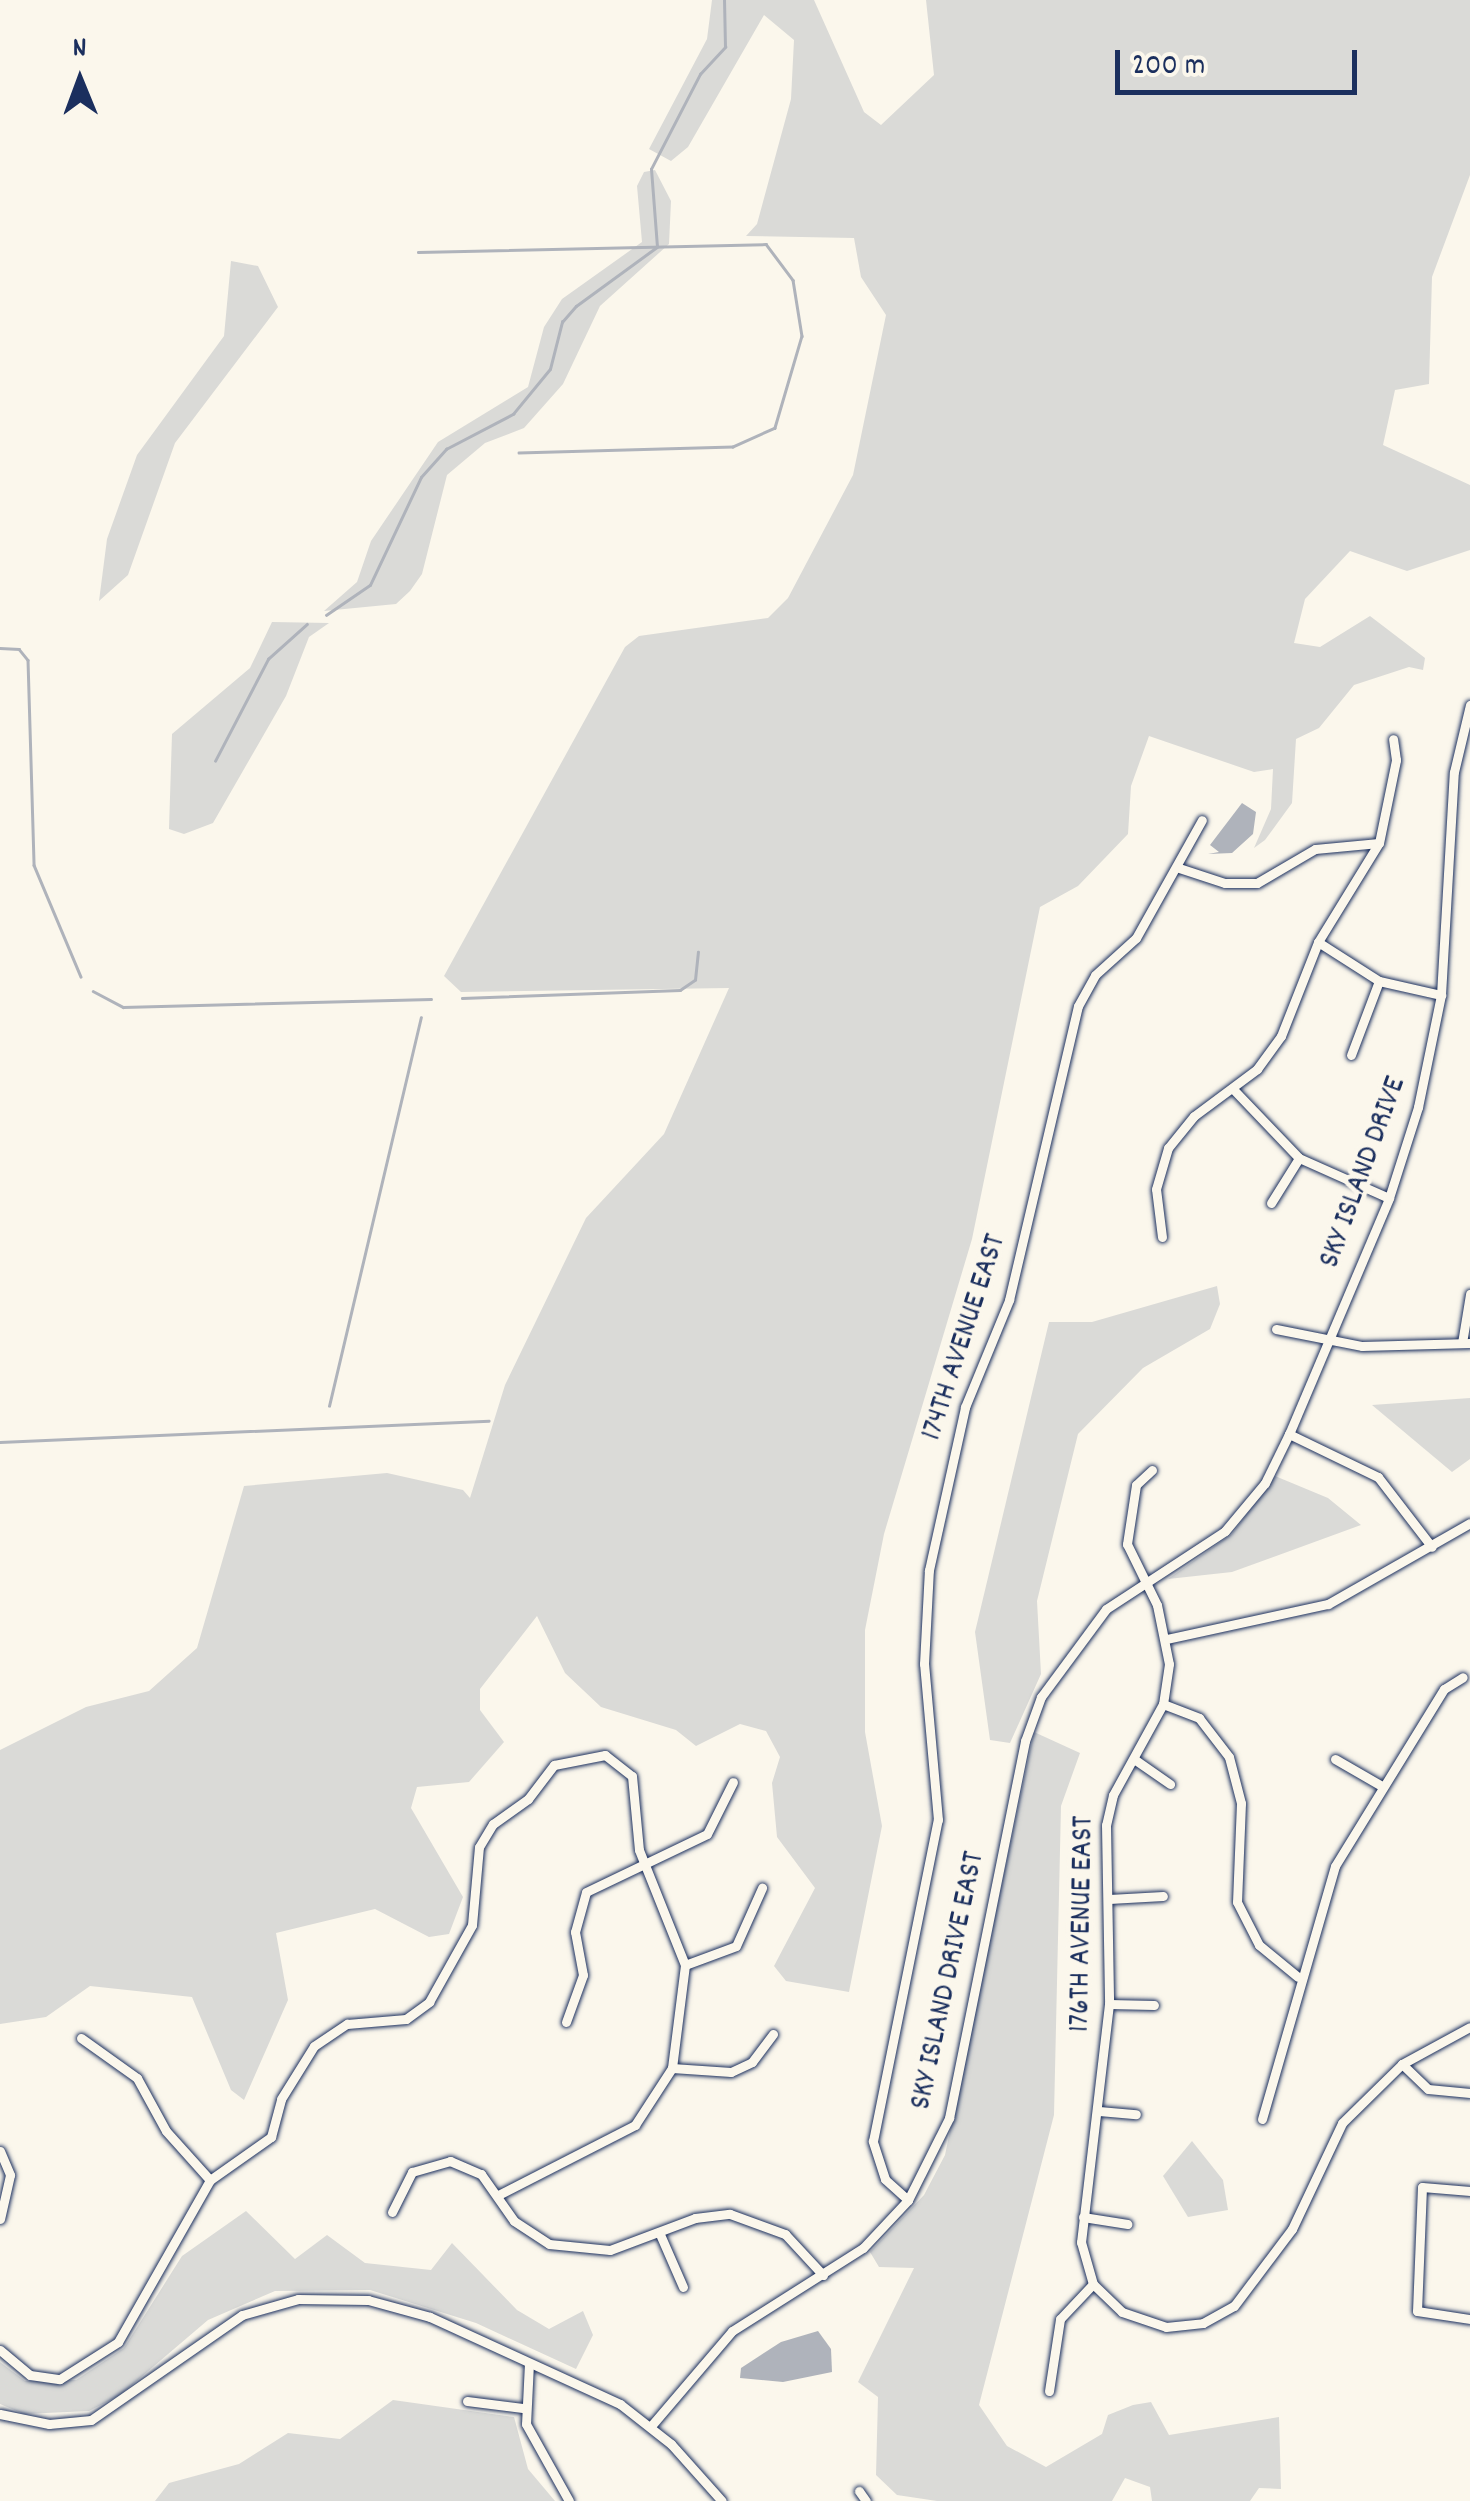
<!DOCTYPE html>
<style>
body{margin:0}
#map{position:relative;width:1470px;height:2501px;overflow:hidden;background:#fbf7ec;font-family:Dekko,sans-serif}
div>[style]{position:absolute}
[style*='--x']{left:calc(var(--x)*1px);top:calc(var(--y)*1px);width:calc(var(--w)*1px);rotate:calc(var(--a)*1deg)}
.green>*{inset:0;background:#dadad7}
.water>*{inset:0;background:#afb3bb}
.stream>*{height:2.5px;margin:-1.25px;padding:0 1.25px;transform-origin:1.25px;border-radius:1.25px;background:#afb3bb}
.roads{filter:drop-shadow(0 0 2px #1b2f5e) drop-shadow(0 0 2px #1b2f5e)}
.minor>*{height:9px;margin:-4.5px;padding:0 4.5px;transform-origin:4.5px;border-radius:4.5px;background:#fbf7ec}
span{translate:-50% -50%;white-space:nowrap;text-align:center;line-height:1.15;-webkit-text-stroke:9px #fbf7ec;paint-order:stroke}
.street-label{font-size:30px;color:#1b2f5e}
.north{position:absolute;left:30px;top:30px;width:100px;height:100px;-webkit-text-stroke:8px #fbf7ec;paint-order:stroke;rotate:359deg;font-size:28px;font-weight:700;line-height:40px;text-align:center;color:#1b2f5e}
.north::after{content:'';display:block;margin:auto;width:35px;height:45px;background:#1b2f5e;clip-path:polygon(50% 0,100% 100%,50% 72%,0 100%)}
.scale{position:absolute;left:1115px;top:50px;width:242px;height:45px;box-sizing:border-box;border:5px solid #1b2f5e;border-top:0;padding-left:12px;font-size:30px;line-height:35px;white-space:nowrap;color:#1b2f5e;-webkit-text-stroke:8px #fbf7ec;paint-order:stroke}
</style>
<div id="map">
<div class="green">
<div style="clip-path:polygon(712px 0,814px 0,864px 112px,881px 125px,934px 75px,926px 0,1470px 0,1470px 175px,1432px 277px,1429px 384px,1395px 390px,1383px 445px,1470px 485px,1470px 550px,1407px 571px,1350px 551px,1305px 599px,1294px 643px,1320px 647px,1370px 616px,1425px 658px,1423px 670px,1409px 667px,1354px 685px,1319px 728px,1296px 739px,1292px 803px,1265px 840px,1254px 848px,1271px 809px,1273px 769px,1254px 772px,1149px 736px,1131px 786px,1128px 834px,1078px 886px,1040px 907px,972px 1239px,884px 1534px,865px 1630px,865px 1732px,882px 1826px,849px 1992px,786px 1981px,774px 1966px,815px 1888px,777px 1837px,772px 1783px,780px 1757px,766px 1731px,740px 1724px,696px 1746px,676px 1730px,601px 1707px,565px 1673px,537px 1616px,480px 1689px,480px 1710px,504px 1742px,469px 1782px,417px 1787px,411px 1808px,463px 1897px,449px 1934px,429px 1937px,375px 1909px,276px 1933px,288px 2000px,244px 2100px,231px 2090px,192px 1997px,90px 1986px,46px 2017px,0 2024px,0 1750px,86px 1707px,149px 1691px,197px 1648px,244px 1486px,387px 1473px,463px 1490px,470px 1498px,505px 1385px,586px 1218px,664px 1134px,729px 988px,461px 992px,444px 976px,625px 647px,639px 636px,768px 618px,788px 598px,853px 475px,886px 315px,861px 277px,854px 238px,746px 236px,757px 224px,791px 99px,794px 40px,764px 15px,688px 147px,671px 161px,649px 149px,707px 39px)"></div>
<div style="clip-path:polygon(655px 170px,671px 201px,669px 244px,600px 306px,563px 384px,524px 428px,485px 443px,447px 475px,422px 574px,410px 591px,396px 604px,324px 611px,357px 582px,371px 541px,438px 442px,528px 387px,544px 327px,562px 299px,642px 242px,637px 186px,644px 172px)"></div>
<div style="clip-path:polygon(231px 261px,258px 266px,278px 307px,175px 443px,128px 575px,99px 601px,107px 539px,137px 455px,224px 336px)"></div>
<div style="clip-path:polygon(272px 622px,329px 623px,309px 637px,286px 696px,213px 823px,184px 834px,169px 829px,172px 734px,250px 668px)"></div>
<div style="clip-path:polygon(1217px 1286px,1220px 1304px,1210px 1329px,1143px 1368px,1078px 1434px,1037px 1601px,1041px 1674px,1010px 1743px,990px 1740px,975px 1632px,1049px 1322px,1092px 1322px)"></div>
<div style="clip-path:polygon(1470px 1398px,1470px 1459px,1452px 1472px,1372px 1405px)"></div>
<div style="clip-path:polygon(1275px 1476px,1328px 1498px,1361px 1525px,1232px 1572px,1168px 1579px,1232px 1534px)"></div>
<div style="clip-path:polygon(1034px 1732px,1080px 1753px,1061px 1806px,1054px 2115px,979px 2405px,1007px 2446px,1046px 2467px,1102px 2434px,1108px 2415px,1133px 2405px,1151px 2402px,1169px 2435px,1279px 2417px,1281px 2489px,1259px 2488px,1250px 2501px,1152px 2501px,1150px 2487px,1125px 2478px,1112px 2501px,937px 2501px,897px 2495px,876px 2475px,878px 2397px,858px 2382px,914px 2268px,879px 2267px,870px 2252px,924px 2195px,945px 2155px)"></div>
<div style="clip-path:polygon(1192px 2141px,1223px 2180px,1228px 2210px,1188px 2217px,1163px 2176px)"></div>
<div style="clip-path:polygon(246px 2211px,295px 2259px,327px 2235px,365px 2263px,431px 2270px,452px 2243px,517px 2310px,549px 2329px,583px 2311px,593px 2335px,576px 2369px,476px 2323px,370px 2290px,275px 2291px,208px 2320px,120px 2395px,89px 2411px,24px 2414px,0 2404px,0 2362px,25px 2381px,76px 2380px,124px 2348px,182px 2256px)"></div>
<div style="clip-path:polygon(393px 2400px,514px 2417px,528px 2469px,555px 2501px,155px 2501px,169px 2483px,239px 2464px,288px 2433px,340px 2439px)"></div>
</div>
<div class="water">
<div style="clip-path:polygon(1242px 803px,1256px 812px,1253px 834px,1232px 853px,1208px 854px,1219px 852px,1210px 845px)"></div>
<div style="clip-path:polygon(818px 2331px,831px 2349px,832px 2372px,783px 2382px,740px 2378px,741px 2368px,781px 2342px)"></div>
</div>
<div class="stream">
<div style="--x:418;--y:252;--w:348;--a:-1.3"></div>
<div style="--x:766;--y:244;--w:45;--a:53.1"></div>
<div style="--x:793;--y:280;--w:57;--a:80.9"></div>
<div style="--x:802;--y:336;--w:96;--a:106.4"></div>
<div style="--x:775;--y:428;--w:46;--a:155.7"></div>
<div style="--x:733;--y:447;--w:214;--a:178.4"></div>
<div style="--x:326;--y:615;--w:53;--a:-34.3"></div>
<div style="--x:370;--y:585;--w:119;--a:-64.7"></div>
<div style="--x:421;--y:477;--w:38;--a:-48"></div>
<div style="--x:446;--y:449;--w:76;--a:-27.6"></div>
<div style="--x:513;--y:414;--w:58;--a:-50.6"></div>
<div style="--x:550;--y:369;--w:49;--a:-75.7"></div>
<div style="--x:562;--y:322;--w:21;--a:-49"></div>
<div style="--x:576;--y:306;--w:100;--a:-36.1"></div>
<div style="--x:657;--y:247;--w:78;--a:-94.4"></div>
<div style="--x:651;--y:169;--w:107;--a:-62.7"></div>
<div style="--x:700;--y:74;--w:37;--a:-47"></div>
<div style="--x:725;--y:47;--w:47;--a:-91.2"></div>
<div style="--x:0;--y:648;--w:19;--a:3"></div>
<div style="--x:19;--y:649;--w:14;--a:51"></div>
<div style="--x:28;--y:660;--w:205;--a:88.3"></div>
<div style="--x:34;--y:865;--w:121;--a:67.2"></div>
<div style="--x:215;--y:761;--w:115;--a:-62.5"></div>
<div style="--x:268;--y:659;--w:52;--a:-41.9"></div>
<div style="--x:93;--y:991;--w:34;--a:28"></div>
<div style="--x:123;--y:1007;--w:308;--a:-1.5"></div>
<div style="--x:462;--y:998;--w:218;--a:-2.1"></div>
<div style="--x:680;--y:990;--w:18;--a:-34"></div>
<div style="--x:695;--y:980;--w:28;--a:-84"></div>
<div style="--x:329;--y:1406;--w:399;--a:-76.7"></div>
<div style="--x:0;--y:1442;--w:489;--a:-2.5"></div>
</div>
<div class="roads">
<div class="minor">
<div style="--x:1179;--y:868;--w:48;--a:18.1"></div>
<div style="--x:1225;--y:883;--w:32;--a:0"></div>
<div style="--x:1257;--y:883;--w:67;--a:-30.4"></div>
<div style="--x:1315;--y:849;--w:64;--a:-5.4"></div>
<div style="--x:1318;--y:942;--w:72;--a:32.6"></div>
<div style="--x:1379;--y:981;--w:64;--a:12.7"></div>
<div style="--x:1351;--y:1055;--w:79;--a:-69.3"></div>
<div style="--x:1233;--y:1089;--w:95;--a:46.3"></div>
<div style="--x:1299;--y:1158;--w:98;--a:24"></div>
<div style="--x:1271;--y:1203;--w:53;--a:-58.1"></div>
<div style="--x:1162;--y:1237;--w:48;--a:-97.1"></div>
<div style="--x:1156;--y:1189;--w:43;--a:-73.7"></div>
<div style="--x:1168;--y:1148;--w:41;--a:-50.9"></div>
<div style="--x:1194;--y:1116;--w:79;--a:-36.7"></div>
<div style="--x:1257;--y:1069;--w:41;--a:-54"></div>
<div style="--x:1281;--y:1036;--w:101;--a:-68.5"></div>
<div style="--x:1318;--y:942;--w:116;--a:-58.4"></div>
<div style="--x:1379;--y:843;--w:85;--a:-78.4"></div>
<div style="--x:1396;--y:760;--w:21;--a:-98"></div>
<div style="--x:1276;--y:1329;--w:88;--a:11.2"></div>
<div style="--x:1362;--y:1346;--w:108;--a:-1.6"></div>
<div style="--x:1462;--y:1343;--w:50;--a:-80.7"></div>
<div style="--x:1289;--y:1434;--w:99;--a:25.8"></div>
<div style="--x:1378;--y:1477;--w:88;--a:52.4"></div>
<div style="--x:1152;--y:1470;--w:22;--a:137"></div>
<div style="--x:1136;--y:1485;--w:60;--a:98.7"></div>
<div style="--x:1127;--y:1544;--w:68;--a:63.8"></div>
<div style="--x:1157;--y:1605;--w:60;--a:78.5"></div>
<div style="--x:1169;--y:1664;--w:40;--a:98.5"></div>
<div style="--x:1163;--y:1704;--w:104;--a:118.8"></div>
<div style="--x:1113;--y:1795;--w:31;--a:103"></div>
<div style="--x:1106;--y:1825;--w:179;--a:89"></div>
<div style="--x:1109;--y:2004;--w:240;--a:96.7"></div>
<div style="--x:1081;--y:2242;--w:44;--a:74.1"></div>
<div style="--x:1093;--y:2284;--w:40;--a:44"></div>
<div style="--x:1122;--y:2312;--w:46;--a:18.8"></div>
<div style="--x:1166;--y:2327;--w:37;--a:-6"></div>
<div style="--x:1203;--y:2323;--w:35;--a:-29"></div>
<div style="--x:1234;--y:2306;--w:96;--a:-53"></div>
<div style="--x:1292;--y:2229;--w:117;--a:-64.7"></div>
<div style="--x:1342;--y:2123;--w:84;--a:-44.5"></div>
<div style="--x:1402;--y:2064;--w:77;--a:-28.6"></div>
<div style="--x:1167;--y:1639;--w:165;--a:-12.3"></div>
<div style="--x:1328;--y:1604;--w:163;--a:-29.7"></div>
<div style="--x:1163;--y:1704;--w:39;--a:21"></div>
<div style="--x:1199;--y:1718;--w:49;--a:52.4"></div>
<div style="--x:1229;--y:1757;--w:48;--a:75.4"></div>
<div style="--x:1241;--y:1803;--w:99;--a:92.3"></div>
<div style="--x:1237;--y:1902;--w:48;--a:62.9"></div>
<div style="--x:1259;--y:1945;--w:50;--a:39.4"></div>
<div style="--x:1134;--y:1759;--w:44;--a:34.8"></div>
<div style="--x:1335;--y:1759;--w:52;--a:30"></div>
<div style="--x:1109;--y:1899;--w:54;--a:-3.2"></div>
<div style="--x:685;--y:1965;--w:54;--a:-20.4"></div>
<div style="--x:736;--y:1946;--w:64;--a:-65.9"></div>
<div style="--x:1109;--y:2004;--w:45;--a:1.3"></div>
<div style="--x:566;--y:2022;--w:50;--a:-70.1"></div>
<div style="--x:583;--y:1975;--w:44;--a:-100.5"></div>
<div style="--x:575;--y:1932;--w:41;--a:-74.6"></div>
<div style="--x:586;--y:1892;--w:134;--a:-25.6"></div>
<div style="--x:707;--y:1834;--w:58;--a:-63.4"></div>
<div style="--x:81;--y:2038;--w:69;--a:35.5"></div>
<div style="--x:137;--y:2078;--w:60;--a:61.3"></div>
<div style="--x:166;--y:2131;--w:66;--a:48.1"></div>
<div style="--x:1402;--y:2064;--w:36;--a:44"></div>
<div style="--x:1428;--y:2089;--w:42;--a:5.4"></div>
<div style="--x:672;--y:2068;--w:59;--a:3.9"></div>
<div style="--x:731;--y:2072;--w:23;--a:-25"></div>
<div style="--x:752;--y:2062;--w:35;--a:-53"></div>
<div style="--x:1099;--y:2111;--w:37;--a:5"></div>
<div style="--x:1262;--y:2119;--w:263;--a:-73.9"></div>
<div style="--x:1335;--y:1866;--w:208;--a:-58.4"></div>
<div style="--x:1444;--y:1689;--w:22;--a:-32"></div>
<div style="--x:0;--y:2151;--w:26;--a:67"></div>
<div style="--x:10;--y:2175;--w:45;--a:102.8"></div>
<div style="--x:1470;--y:2191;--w:48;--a:-175.2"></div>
<div style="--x:1422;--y:2187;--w:124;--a:92.3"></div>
<div style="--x:1417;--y:2311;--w:54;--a:8.6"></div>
<div style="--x:908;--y:2200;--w:31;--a:-138"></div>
<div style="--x:885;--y:2179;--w:40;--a:-108"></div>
<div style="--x:873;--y:2141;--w:328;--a:-78.6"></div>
<div style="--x:938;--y:1820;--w:157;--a:-95.1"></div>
<div style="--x:924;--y:1664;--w:94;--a:-87"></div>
<div style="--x:929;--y:1570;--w:167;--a:-77.5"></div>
<div style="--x:965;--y:1407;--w:116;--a:-67.6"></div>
<div style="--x:1009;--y:1300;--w:302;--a:-76.8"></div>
<div style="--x:1078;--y:1006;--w:35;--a:-61"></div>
<div style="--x:1095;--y:975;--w:55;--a:-42.1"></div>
<div style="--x:1136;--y:938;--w:135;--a:-60.8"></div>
<div style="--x:392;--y:2212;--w:45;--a:-63.4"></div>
<div style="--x:412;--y:2172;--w:40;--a:-16"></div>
<div style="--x:450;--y:2161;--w:34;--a:23"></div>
<div style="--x:481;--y:2174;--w:57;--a:54.9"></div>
<div style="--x:514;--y:2221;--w:42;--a:33.3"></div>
<div style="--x:549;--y:2244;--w:61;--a:5.6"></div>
<div style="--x:610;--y:2250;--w:91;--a:-20.6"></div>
<div style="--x:695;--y:2218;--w:35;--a:-7"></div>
<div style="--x:730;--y:2214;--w:59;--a:20"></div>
<div style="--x:785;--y:2234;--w:56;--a:47.2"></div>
<div style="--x:1083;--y:2217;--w:45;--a:9"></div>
<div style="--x:659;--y:2232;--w:60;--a:66.4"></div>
<div style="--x:0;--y:2350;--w:39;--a:40"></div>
<div style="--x:30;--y:2375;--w:30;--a:8"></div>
<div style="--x:60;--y:2379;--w:69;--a:-32.5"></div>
<div style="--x:118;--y:2342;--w:186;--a:-60.4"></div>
<div style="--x:210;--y:2180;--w:75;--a:-35.2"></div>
<div style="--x:271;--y:2137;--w:39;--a:-75"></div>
<div style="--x:281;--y:2099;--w:62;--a:-58.1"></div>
<div style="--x:314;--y:2046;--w:40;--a:-34"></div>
<div style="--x:347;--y:2024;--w:59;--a:-4.8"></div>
<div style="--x:406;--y:2019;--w:29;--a:-36"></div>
<div style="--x:429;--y:2002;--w:88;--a:-60.8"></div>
<div style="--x:472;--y:1925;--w:78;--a:-84.9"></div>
<div style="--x:479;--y:1847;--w:27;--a:-59"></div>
<div style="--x:493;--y:1824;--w:43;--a:-35.5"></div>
<div style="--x:528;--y:1799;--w:43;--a:-52.6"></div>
<div style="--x:554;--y:1765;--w:52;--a:-11.1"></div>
<div style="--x:605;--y:1755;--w:34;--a:38"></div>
<div style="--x:632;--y:1776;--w:74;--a:84.6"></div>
<div style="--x:639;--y:1850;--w:124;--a:68.2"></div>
<div style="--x:685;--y:1965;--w:104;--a:97.2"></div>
<div style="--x:672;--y:2068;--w:68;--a:123"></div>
<div style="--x:635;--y:2125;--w:154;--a:152.9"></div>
<div style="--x:529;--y:2363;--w:61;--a:92.8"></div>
<div style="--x:526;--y:2424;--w:88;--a:60.8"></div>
<div style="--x:1049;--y:2391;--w:73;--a:-81.3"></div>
<div style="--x:1060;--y:2319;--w:48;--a:-46.7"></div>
<div style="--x:467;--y:2401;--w:56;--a:7.1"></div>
<div style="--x:0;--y:2414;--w:50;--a:11.5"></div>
<div style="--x:49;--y:2424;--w:42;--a:-5.4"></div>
<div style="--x:91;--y:2420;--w:184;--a:-34.8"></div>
<div style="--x:242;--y:2315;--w:58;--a:-15.9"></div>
<div style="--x:298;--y:2299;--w:70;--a:0.8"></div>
<div style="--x:368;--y:2300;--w:64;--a:15.3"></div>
<div style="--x:430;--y:2317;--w:209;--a:24.6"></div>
<div style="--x:620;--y:2404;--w:65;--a:38.1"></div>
<div style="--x:671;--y:2444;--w:76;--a:48.2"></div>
<div style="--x:651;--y:2426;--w:125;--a:-49.5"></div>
<div style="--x:732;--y:2331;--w:155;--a:-32.4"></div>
<div style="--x:863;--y:2248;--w:66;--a:-46.8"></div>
<div style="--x:908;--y:2200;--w:92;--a:-63.4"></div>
<div style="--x:949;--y:2118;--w:385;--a:-78.6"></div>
<div style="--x:1025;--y:1741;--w:47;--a:-70"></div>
<div style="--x:1041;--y:1697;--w:109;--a:-53.5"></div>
<div style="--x:1106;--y:1609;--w:142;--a:-33.2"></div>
<div style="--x:1225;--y:1531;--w:62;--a:-50.2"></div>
<div style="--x:1265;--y:1483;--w:55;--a:-63.9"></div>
<div style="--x:1289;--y:1434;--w:256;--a:-67"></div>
<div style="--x:1389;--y:1198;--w:96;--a:-72.3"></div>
<div style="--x:1418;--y:1107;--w:114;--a:-78.4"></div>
<div style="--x:1441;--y:995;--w:223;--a:-86.7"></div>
<div style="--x:1454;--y:772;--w:69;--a:-76.6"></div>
<div style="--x:859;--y:2491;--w:12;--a:55"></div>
</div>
</div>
<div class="street-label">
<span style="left:1365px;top:1173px;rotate:-70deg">SKY ISLAND DRIVE</span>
<span style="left:966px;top:1338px;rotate:-72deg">174TH AVENUE EAST</span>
<span style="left:1084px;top:1924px;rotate:-89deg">176TH AVENUE EAST</span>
<span style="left:950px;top:1981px;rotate:-78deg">SKY ISLAND DRIVE EAST</span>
</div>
<div class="north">N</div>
<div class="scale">200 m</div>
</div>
